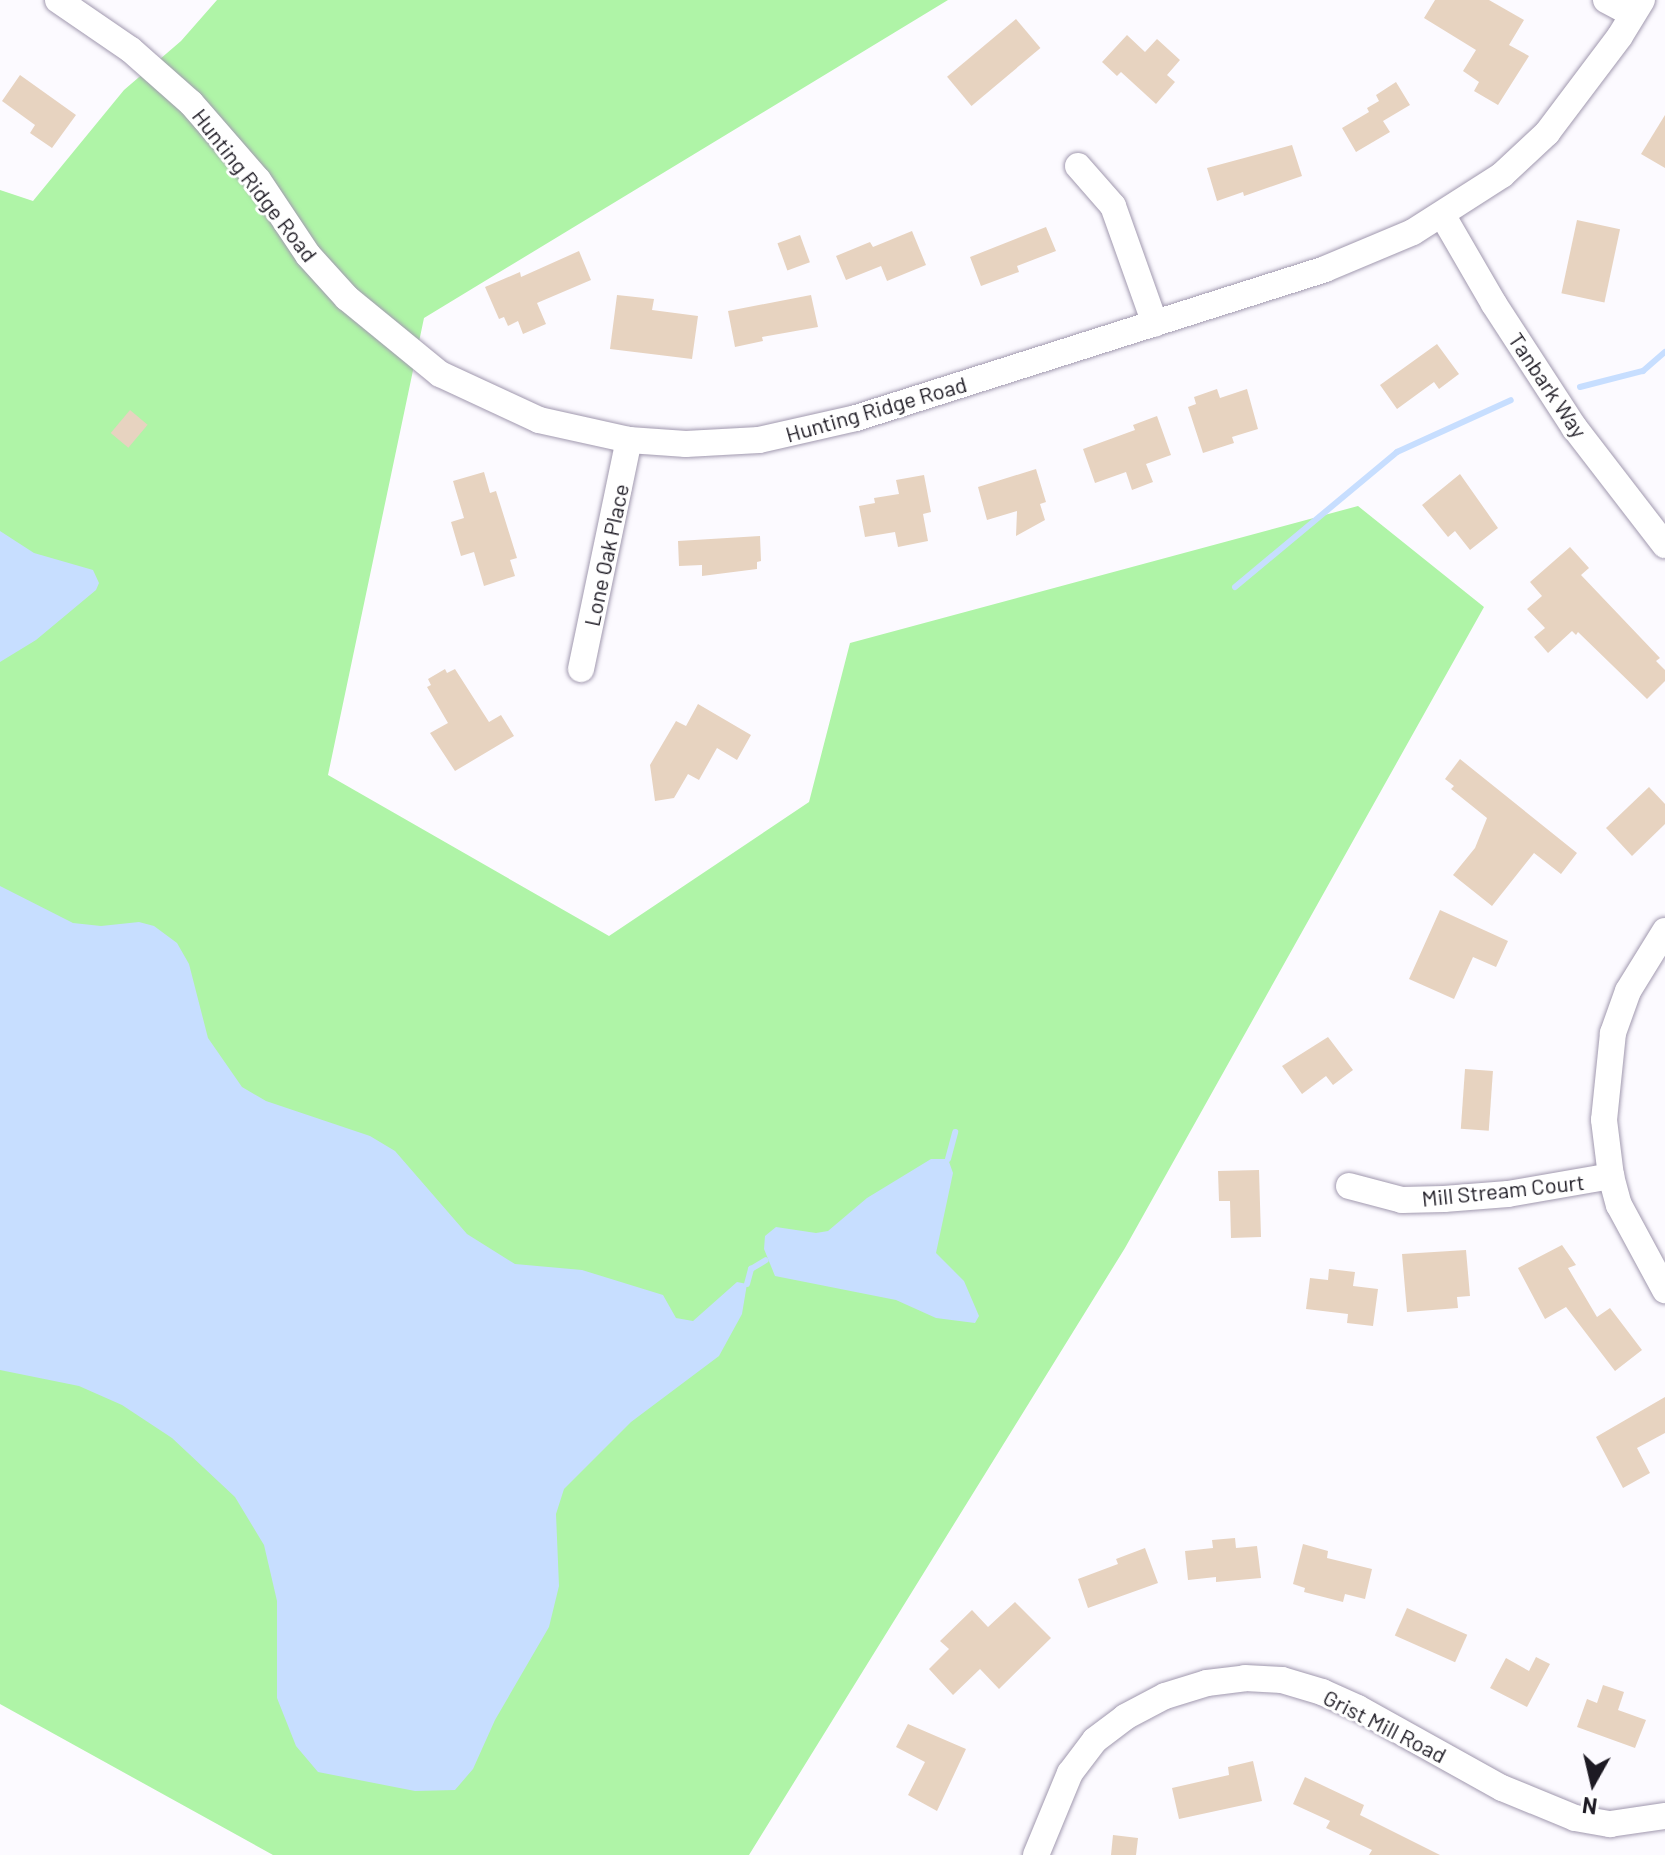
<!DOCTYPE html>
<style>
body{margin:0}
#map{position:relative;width:1665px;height:1855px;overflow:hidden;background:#fcfaff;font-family:Barlow,sans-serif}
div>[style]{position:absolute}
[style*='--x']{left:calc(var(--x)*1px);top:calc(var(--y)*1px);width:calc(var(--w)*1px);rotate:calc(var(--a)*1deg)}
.green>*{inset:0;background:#aff4a7}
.water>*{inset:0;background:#c7deff}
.stream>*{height:6px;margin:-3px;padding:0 3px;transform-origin:3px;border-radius:3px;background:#c7deff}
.building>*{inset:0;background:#e7d3c0;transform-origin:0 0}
.roads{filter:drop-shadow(0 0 2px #a199af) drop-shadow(0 0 2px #a199af)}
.minor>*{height:26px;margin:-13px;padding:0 13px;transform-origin:13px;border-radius:13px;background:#fff}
span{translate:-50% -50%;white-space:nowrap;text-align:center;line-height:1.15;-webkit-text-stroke:6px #fff;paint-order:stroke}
.street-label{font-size:22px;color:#1d1a23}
.north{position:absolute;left:1553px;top:1743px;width:80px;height:80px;-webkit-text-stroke:6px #fff;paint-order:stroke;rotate:188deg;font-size:22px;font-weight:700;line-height:32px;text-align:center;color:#1d1a23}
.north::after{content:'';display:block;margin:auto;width:28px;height:36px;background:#1d1a23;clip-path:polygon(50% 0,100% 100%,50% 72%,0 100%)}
</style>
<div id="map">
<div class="green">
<div style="clip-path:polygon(217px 0,948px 0,424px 318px,328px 775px,609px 936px,809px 802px,850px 643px,1358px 506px,1484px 607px,1125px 1248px,749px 1855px,273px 1855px,0 1704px,0 190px,33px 201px,124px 90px,181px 41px)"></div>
</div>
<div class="water">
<div style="clip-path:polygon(0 531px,34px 553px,93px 570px,99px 583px,96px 590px,36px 640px,0 662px)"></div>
<div style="clip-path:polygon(0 886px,73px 923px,101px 926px,139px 922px,154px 926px,177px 943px,189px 964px,208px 1038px,242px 1087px,266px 1101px,370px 1136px,395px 1151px,467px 1234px,515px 1264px,582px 1270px,663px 1295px,676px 1318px,693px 1321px,737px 1282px,747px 1284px,742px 1314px,719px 1356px,631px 1422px,564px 1489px,556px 1514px,559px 1586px,549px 1627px,495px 1720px,473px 1769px,455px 1790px,415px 1791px,318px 1772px,296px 1746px,277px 1698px,277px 1601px,264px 1545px,235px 1497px,172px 1438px,122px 1405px,79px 1386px,0 1370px)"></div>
<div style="clip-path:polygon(931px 1159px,948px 1159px,953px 1173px,936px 1253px,964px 1281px,979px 1316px,975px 1323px,936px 1318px,896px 1300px,775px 1276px,764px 1249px,765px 1236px,776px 1227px,816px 1233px,828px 1231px,867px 1198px)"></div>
</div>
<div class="stream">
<div style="--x:1580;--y:387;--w:65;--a:-14.3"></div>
<div style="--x:1643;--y:371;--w:29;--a:-41"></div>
<div style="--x:1235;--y:587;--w:211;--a:-39.8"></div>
<div style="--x:1397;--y:452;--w:125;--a:-24.5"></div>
<div style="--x:948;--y:1159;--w:28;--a:-75"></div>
<div style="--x:747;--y:1284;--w:16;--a:-75"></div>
<div style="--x:751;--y:1269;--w:17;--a:-31"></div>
</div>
<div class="building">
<div style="clip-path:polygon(1435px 0,1489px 0,1524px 20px,1509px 45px,1529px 56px,1498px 105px,1474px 91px,1479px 82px,1463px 71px,1476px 50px,1424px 18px)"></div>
<div style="left:1016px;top:19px;width:38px;height:90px;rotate:50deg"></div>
<div style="clip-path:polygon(1127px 35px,1145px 52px,1157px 39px,1180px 60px,1167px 75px,1175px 82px,1156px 104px,1121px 72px,1117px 76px,1102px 62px)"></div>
<div style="clip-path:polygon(20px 75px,76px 115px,52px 148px,30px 133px,35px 125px,2px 101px)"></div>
<div style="clip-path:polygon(1396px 82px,1410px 105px,1383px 121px,1390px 132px,1356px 152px,1342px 128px,1369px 112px,1367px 108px,1379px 101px,1376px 95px)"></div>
<div style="clip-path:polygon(1665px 115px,1665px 168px,1641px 154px)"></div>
<div style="clip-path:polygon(1292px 145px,1302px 176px,1244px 196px,1243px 192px,1217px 201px,1207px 168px)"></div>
<div style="left:1577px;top:220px;width:44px;height:75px;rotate:12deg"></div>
<div style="clip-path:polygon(1046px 227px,1056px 251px,1017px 266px,1019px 272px,981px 286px,970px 257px)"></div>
<div style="clip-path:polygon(912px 231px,926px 265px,887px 281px,881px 266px,846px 280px,836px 256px,870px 242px,873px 247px)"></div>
<div style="left:800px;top:235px;width:29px;height:24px;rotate:70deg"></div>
<div style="clip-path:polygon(579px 251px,591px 280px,537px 303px,546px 324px,523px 334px,518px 321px,508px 326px,504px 317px,499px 319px,485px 287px,520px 272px,521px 277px)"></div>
<div style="clip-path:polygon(617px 295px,654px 299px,652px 310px,698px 316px,692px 359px,610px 349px)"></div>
<div style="clip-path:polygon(811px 295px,818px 327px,762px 337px,763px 341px,735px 347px,728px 311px)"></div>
<div style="clip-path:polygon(1437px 344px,1459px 374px,1439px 389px,1434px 382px,1397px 409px,1380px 385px)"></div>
<div style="clip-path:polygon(1217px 389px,1220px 398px,1247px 389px,1258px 429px,1232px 437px,1234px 443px,1203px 453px,1188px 407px,1196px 404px,1194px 397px)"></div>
<div style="left:130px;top:410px;width:23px;height:30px;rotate:40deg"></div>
<div style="clip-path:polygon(1157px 416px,1171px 455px,1146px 464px,1153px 482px,1132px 490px,1126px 472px,1095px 483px,1083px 449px,1135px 430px,1133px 425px)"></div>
<div style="clip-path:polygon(1036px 469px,1046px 502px,1040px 504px,1045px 520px,1016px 536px,1017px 511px,987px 520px,978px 487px)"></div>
<div style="clip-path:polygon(484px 472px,490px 493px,496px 491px,517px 558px,510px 560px,515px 576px,484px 586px,474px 552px,461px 556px,451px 522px,464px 518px,453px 481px)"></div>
<div style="clip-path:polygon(1460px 474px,1498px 528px,1470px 550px,1455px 531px,1448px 537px,1422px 505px)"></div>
<div style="clip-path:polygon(924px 475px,931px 512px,923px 514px,928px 541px,898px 547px,895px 532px,865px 537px,859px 506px,875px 503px,874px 498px,899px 494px,896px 480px)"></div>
<div style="clip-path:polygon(760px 536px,761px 561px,757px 562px,757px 569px,702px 576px,702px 565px,679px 566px,678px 541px)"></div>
<div style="clip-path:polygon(1570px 547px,1589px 568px,1581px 575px,1660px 658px,1656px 661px,1665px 670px,1665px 681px,1647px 699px,1578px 632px,1576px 635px,1572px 631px,1548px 653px,1534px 637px,1545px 628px,1527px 609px,1542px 596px,1530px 582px)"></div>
<div style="clip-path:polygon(445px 669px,447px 673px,455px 669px,489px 722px,501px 715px,514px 736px,455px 771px,430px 733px,448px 723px,427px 687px,431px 685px,428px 679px)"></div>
<div style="clip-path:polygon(698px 704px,751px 735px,737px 760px,717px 748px,699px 780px,688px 774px,674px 798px,655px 801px,650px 765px,676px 721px,686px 726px)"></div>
<div style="clip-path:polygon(1460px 759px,1577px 853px,1561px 874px,1534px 853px,1492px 906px,1453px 875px,1475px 848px,1487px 818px,1451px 789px,1454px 786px,1445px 779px)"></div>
<div style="clip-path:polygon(1649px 787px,1665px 804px,1665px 824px,1632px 856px,1606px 828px)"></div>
<div style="clip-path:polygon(1440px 910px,1508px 941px,1496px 967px,1473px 957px,1454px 999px,1409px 979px)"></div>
<div style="clip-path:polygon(1328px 1037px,1353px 1070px,1333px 1085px,1326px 1076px,1302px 1094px,1282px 1066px)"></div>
<div style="left:1465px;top:1069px;width:28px;height:60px;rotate:4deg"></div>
<div style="clip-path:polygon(1259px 1170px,1261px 1237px,1231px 1238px,1230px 1201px,1219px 1201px,1218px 1171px)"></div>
<div style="clip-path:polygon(1562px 1245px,1576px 1265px,1568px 1268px,1597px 1317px,1610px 1308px,1642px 1350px,1615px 1371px,1566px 1307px,1545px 1319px,1518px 1268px)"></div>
<div style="clip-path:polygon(1466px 1250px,1470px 1296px,1457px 1297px,1458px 1308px,1407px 1312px,1402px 1254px)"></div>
<div style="clip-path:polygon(1329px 1269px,1355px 1272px,1353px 1286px,1378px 1289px,1373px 1326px,1347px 1323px,1348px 1314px,1306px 1309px,1310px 1278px,1328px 1280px)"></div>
<div style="clip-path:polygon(1665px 1397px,1665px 1433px,1637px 1448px,1650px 1473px,1623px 1488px,1596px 1437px)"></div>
<div style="clip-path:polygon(1235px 1538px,1236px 1548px,1257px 1546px,1261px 1578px,1216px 1582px,1216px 1577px,1188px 1580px,1185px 1551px,1213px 1548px,1212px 1540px)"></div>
<div style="clip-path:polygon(1303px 1544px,1328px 1551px,1327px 1558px,1372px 1569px,1365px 1599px,1345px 1594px,1343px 1602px,1304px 1592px,1305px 1588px,1293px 1584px)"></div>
<div style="clip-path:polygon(1145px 1548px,1158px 1583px,1088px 1608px,1078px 1579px,1118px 1564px,1116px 1559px)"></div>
<div style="clip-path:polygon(1015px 1602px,1051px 1638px,999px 1689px,980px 1669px,953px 1695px,929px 1669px,949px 1649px,940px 1641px,972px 1610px,988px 1627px)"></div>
<div style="left:1407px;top:1608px;width:66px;height:30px;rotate:24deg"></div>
<div style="clip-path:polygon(1536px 1657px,1550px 1664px,1527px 1707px,1490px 1688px,1506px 1658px,1529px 1671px)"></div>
<div style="clip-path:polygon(1603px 1685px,1624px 1692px,1618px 1710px,1646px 1720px,1635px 1748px,1577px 1727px,1587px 1699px,1597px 1703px)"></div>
<div style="clip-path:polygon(908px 1724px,966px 1749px,937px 1811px,908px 1795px,925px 1762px,896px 1747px)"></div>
<div style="clip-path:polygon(1253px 1761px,1262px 1801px,1179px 1819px,1172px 1788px,1229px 1775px,1228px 1767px)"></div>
<div style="clip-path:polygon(1305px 1777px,1364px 1805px,1360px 1815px,1440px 1855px,1369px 1855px,1372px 1850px,1326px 1828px,1330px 1821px,1293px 1804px)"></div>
<div style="clip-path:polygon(1113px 1835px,1138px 1838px,1136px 1855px,1111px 1855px)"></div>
</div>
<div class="roads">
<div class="minor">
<div style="--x:58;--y:0;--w:88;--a:34.4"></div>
<div style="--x:131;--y:50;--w:80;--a:41.5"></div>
<div style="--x:191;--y:103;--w:102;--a:49"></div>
<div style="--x:258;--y:180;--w:90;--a:56.3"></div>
<div style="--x:308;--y:255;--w:58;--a:47.8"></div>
<div style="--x:347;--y:298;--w:120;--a:39.3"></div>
<div style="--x:440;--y:374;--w:109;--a:24.9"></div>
<div style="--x:539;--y:420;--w:92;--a:12.5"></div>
<div style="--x:629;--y:440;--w:57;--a:4"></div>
<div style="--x:686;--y:444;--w:73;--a:-3.1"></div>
<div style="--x:759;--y:440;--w:99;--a:-12.8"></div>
<div style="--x:856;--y:418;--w:492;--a:-17.6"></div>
<div style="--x:1325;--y:269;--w:95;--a:-22.8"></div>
<div style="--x:1413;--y:232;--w:106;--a:-32.6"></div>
<div style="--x:1502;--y:175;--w:62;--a:-43"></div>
<div style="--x:1547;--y:133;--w:121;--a:-53"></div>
<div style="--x:1620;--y:36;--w:42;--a:-58.6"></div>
<div style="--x:1606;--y:0;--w:30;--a:28"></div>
<div style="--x:1078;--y:166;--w:53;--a:48.8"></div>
<div style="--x:1113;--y:206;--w:125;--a:70.4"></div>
<div style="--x:1443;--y:216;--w:102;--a:59.9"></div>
<div style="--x:1494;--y:304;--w:147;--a:57"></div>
<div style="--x:1574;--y:427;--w:149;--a:52.4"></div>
<div style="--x:581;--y:669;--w:234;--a:-78.2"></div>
<div style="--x:1665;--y:931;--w:70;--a:121.7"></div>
<div style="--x:1628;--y:991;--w:45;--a:109.7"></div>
<div style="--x:1613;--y:1033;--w:87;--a:95.9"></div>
<div style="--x:1604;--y:1120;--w:56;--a:82.9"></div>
<div style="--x:1611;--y:1176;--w:30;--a:75"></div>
<div style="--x:1619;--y:1205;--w:97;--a:61.6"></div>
<div style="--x:1349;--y:1186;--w:55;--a:14.8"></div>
<div style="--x:1402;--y:1200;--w:42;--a:-1.4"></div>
<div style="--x:1444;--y:1199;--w:64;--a:-4.5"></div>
<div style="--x:1508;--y:1194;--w:105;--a:-9.9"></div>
<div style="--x:1036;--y:1855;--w:89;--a:-67.5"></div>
<div style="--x:1070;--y:1773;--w:41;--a:-52.9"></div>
<div style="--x:1095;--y:1740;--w:38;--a:-37"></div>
<div style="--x:1125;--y:1717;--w:45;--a:-27.7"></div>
<div style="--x:1165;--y:1696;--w:44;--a:-17.2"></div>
<div style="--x:1207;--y:1683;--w:38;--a:-7"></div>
<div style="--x:1245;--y:1678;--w:37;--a:3"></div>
<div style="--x:1282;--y:1680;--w:42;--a:16.7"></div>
<div style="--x:1322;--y:1692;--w:39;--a:24"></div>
<div style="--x:1358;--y:1708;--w:165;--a:29.1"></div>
<div style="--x:1502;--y:1788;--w:79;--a:22.3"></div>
<div style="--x:1575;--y:1818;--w:36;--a:10"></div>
<div style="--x:1610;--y:1824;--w:56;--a:-8.3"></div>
</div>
</div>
<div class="street-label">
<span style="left:255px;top:185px;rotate:52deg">Hunting Ridge Road</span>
<span style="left:1548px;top:385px;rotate:56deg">Tanbark Way</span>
<span style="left:876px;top:409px;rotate:-16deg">Hunting Ridge Road</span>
<span style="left:606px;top:555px;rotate:-78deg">Lone Oak Place</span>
<span style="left:1503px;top:1190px;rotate:-6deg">Mill Stream Court</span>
<span style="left:1385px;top:1726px;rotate:27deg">Grist Mill Road</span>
</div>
<div class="north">N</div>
</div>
